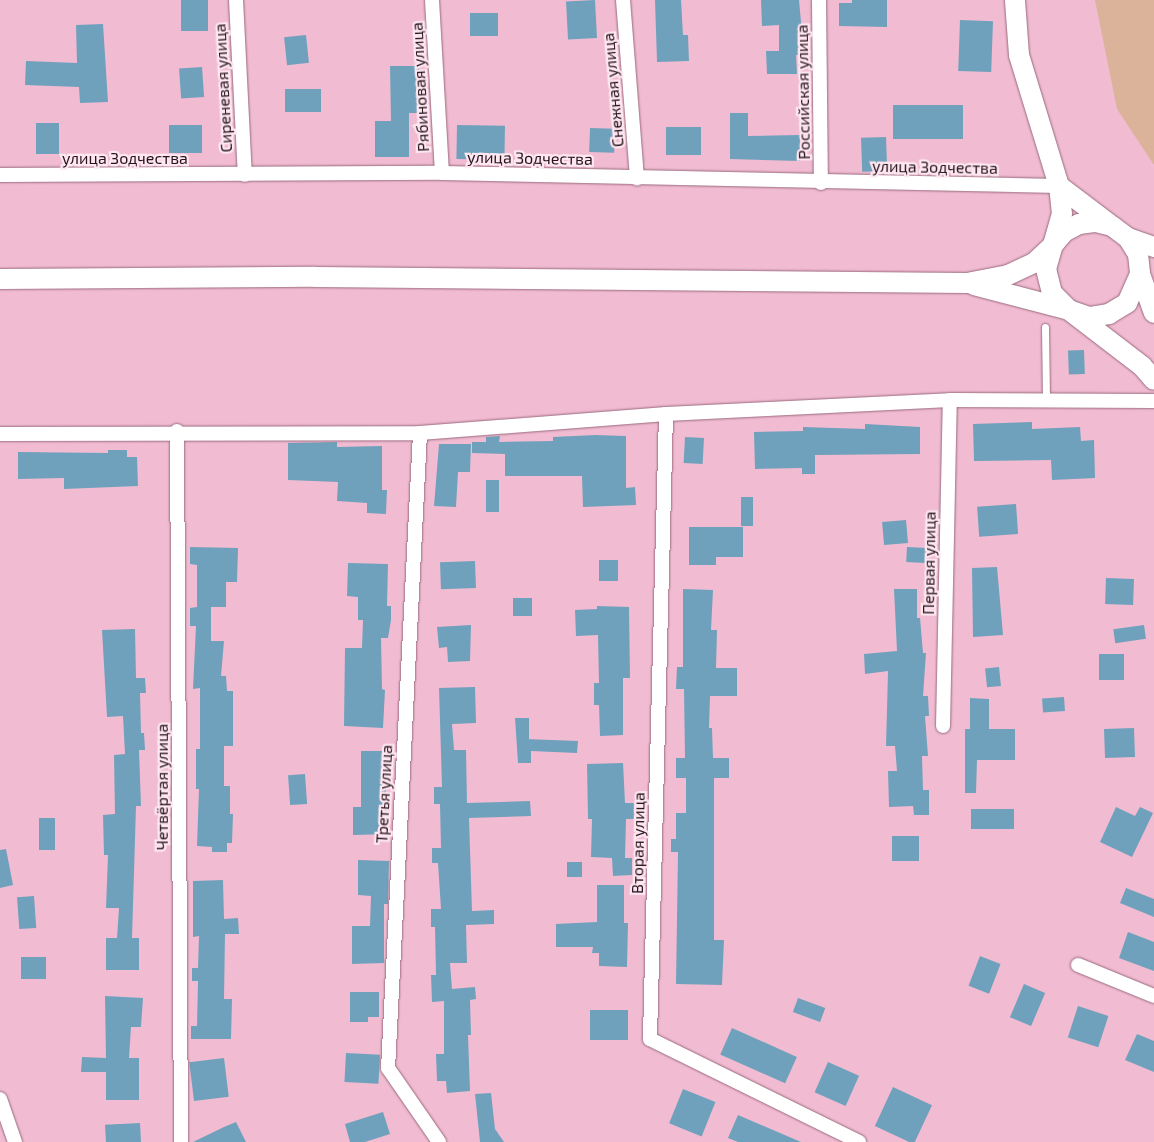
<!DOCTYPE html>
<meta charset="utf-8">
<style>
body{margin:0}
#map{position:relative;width:1154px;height:1142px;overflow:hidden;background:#f1bcd2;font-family:"Exo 2",sans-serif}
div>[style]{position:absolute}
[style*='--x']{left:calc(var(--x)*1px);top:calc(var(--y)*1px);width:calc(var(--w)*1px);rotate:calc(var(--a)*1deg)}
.green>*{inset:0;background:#dbb29a}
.building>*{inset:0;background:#6fa1bc;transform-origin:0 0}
.roads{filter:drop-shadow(0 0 1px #9a6a7e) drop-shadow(0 0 1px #9a6a7e)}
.lane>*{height:7px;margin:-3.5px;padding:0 3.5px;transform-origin:3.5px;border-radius:3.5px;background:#fff}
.street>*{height:14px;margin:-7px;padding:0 7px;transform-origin:7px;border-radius:7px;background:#fff}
.secondary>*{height:20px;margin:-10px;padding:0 10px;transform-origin:10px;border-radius:10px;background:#fff}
span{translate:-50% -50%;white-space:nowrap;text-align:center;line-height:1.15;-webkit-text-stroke:4.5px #fee7f0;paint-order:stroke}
.street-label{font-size:16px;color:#26131b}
</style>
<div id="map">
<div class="green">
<div style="clip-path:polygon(1095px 0,1154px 0,1154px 165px,1117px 109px)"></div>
</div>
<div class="building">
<div style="left:181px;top:0;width:27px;height:31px"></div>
<div style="left:595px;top:0;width:38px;height:29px;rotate:87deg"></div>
<div style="clip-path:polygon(655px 0,681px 0,683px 35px,688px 35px,689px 61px,657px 62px)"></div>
<div style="clip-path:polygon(761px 0,799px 0,804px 55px,796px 55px,797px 74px,767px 74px,766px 51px,779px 51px,779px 25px,762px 26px)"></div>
<div style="clip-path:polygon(852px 0,887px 0,887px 27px,839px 26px,839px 3px,852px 3px)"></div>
<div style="left:498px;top:13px;width:23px;height:28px;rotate:90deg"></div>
<div style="left:960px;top:20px;width:33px;height:51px;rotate:2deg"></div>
<div style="clip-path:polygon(103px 24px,108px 102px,80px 103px,79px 87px,25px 85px,26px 61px,77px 63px,76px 25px)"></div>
<div style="left:306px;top:35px;width:28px;height:22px;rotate:84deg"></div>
<div style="clip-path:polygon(390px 66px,419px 66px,420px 113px,409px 113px,409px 157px,375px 157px,375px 121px,391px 121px)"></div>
<div style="left:202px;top:67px;width:30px;height:23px;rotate:86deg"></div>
<div style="left:285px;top:89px;width:36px;height:23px"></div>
<div style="left:963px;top:105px;width:34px;height:70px;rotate:90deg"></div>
<div style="clip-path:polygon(730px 113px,748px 113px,748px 136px,800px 135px,800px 161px,730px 159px)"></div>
<div style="left:36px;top:123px;width:23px;height:31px"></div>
<div style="left:169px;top:125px;width:33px;height:28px"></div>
<div style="left:457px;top:125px;width:48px;height:34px;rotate:1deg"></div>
<div style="left:666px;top:127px;width:35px;height:28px"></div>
<div style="left:590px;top:128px;width:25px;height:24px;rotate:2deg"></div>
<div style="left:886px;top:137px;width:34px;height:25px;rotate:88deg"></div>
<div style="left:1084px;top:350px;width:24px;height:16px;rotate:88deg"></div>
<div style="clip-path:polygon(1032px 422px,1032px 429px,1080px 427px,1081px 441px,1094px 440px,1095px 478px,1052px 480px,1051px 460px,974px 461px,973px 424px)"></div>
<div style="clip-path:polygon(865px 424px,920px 427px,920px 454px,815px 455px,815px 474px,802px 474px,802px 468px,755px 469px,754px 432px,803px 431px,803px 427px,865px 429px)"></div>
<div style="clip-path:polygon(596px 435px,626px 436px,626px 488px,635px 487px,636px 505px,583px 507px,582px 476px,505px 476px,505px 454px,472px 453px,472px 442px,486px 442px,486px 437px,500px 436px,499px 442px,553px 441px,553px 437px)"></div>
<div style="left:685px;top:437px;width:19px;height:26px;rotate:3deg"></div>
<div style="clip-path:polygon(337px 442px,337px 447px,382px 446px,382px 490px,387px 490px,386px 514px,367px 513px,367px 503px,337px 501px,338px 482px,288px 480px,288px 443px)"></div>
<div style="clip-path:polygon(439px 444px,471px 444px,470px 472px,458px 472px,456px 507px,434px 506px)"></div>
<div style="clip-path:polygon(108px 450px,127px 450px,127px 457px,137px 457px,138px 486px,64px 489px,64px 478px,18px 479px,18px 452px,108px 453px)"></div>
<div style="left:499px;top:480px;width:32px;height:13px;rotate:90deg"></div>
<div style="left:741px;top:497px;width:12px;height:29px"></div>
<div style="left:1016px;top:504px;width:30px;height:39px;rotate:86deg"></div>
<div style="left:906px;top:520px;width:23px;height:24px;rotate:85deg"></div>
<div style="clip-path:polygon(689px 527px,743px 527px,743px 557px,716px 557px,716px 565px,689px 565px)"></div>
<div style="clip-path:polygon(190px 547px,238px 548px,237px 582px,226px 582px,226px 607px,211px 607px,211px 641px,224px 641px,221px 676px,226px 676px,227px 691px,233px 691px,233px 746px,224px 746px,224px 786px,230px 786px,230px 814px,233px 814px,232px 843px,227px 843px,227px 852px,212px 852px,212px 847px,197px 846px,199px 789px,196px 789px,196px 749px,200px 749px,200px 688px,193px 689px,196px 626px,190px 626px,190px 608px,197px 607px,197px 565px,190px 564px)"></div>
<div style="left:907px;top:547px;width:19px;height:15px;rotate:3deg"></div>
<div style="left:599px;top:560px;width:19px;height:21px"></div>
<div style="left:475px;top:561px;width:27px;height:35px;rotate:88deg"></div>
<div style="clip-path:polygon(348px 563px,388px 564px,387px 606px,391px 606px,391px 620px,388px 638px,381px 638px,382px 689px,385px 690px,383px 728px,344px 726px,345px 648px,362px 648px,363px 620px,358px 620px,358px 597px,347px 596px)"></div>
<div style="clip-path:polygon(997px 567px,1003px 635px,973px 637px,972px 568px)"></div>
<div style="left:1106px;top:578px;width:28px;height:26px;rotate:2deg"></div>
<div style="clip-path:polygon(683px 589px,713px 590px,711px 630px,717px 630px,716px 668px,737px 668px,737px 696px,710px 696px,709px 728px,712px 728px,713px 758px,729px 758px,729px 778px,714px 778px,714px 940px,724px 940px,722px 985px,676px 984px,678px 852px,671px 852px,671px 839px,676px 839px,676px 813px,686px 813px,686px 778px,676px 778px,676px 758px,685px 758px,684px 689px,676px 689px,677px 667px,683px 667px)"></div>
<div style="clip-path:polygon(894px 589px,917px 589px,917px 618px,920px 618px,923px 653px,926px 653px,923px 696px,928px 696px,929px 716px,925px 716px,928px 756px,922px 756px,923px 790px,929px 790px,929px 815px,914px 815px,913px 806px,889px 807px,888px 771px,897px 771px,895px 746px,886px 746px,888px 671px,865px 674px,864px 654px,897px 651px)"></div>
<div style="left:513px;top:598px;width:19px;height:18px"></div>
<div style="clip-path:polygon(597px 606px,629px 607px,630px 678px,623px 678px,623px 735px,600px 736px,599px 705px,594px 705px,594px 683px,599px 683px,598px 635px,576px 636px,575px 610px,597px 609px)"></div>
<div style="clip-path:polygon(471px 625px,470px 661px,448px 662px,447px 647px,439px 648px,437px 627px)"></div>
<div style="left:1144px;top:625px;width:14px;height:31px;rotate:82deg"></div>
<div style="clip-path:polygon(135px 629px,136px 678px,145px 678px,146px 693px,140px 693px,141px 733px,144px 733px,145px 750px,139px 750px,141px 806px,136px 806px,132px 938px,139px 938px,139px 970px,106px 970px,106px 938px,117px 938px,119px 908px,106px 908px,108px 855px,104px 855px,103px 815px,115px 814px,114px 755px,125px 754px,123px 716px,107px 717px,102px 630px)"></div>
<div style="left:1099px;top:654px;width:25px;height:26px"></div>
<div style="left:999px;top:667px;width:19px;height:14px;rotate:84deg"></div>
<div style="clip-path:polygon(475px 687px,476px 723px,452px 724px,454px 750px,466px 750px,467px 803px,530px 801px,531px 816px,469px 818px,472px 911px,494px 910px,494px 924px,466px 925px,467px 963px,450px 963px,452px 989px,475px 987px,476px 999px,470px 1000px,471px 1035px,468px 1035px,470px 1091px,447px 1093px,446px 1081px,437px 1081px,436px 1054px,444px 1054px,444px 1001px,432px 1002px,431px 975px,436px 975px,435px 927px,431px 927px,431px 909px,441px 909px,438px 863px,432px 863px,432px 848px,441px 848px,440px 804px,434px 804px,434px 787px,442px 787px,439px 688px)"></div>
<div style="left:1064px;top:697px;width:14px;height:22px;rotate:86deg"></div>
<div style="clip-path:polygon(970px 698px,989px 699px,989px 729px,1015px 729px,1015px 760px,977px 760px,976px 793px,965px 793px,965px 729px,970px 729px)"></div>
<div style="clip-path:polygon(515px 718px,529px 718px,529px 739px,525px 739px,578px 741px,577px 753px,531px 751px,531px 763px,518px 763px)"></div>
<div style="left:1134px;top:728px;width:29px;height:30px;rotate:88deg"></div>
<div style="clip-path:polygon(361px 751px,384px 751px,388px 834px,353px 835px,353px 807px,361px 807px)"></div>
<div style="clip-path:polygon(623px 763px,625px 803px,634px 803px,634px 819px,626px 819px,625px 858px,632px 858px,632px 875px,613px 876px,612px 858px,591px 857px,592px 819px,588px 819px,587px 764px)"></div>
<div style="left:305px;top:774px;width:30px;height:17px;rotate:86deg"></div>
<div style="clip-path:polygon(1116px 807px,1135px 816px,1140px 807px,1153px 813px,1132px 857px,1100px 842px)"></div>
<div style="left:1014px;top:809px;width:20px;height:43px;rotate:90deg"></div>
<div style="left:55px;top:818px;width:32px;height:16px;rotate:90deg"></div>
<div style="left:892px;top:836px;width:27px;height:25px"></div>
<div style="clip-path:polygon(6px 849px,13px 885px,0 888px,0 850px)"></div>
<div style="clip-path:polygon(358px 860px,389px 861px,388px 904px,384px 904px,384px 963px,352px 964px,352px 926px,370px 926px,371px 896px,358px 895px)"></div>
<div style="left:582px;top:862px;width:15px;height:15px;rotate:90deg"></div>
<div style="clip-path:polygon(223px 880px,224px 919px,238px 918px,239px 934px,225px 934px,224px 999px,232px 999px,231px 1039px,191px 1039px,191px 1026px,197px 1026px,198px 981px,192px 981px,192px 968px,198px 968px,199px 936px,193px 937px,193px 881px)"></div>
<div style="clip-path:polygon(597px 885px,624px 885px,624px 923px,628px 923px,627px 967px,599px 966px,599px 953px,592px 953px,593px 947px,556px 947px,556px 924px,597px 922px)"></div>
<div style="clip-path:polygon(1126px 888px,1154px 899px,1154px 917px,1120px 903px)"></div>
<div style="left:34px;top:896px;width:32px;height:17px;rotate:86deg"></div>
<div style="clip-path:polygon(1128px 932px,1154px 942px,1154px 971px,1119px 958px)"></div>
<div style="left:980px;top:956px;width:22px;height:32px;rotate:21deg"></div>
<div style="left:21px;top:957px;width:25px;height:22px"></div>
<div style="left:1024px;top:984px;width:23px;height:36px;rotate:23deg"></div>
<div style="clip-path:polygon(350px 992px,379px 992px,379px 1017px,368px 1017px,368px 1022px,350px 1022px)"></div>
<div style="clip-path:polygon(105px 996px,143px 998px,141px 1027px,131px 1027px,129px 1058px,139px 1058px,139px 1100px,106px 1100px,106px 1072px,81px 1072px,82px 1057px,106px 1058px)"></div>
<div style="left:798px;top:998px;width:29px;height:15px;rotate:20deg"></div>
<div style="left:1078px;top:1006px;width:32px;height:33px;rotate:18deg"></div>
<div style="left:628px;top:1010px;width:30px;height:38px;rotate:90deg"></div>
<div style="left:732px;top:1028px;width:71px;height:29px;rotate:24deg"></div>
<div style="clip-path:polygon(1137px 1034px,1154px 1041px,1154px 1072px,1125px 1060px)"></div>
<div style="left:346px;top:1053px;width:34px;height:29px;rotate:3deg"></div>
<div style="left:224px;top:1058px;width:39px;height:35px;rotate:83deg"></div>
<div style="left:828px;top:1062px;width:34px;height:33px;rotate:24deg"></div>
<div style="left:893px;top:1087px;width:43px;height:43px;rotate:25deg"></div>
<div style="left:683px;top:1089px;width:35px;height:37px;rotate:22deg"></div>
<div style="clip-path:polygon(491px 1093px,495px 1129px,504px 1142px,480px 1142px,475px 1094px)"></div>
<div style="clip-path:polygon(383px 1112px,390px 1134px,365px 1142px,350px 1142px,345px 1124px)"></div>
<div style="clip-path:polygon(738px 1115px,801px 1142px,738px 1142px,728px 1138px)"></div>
<div style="clip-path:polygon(236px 1122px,246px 1142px,193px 1142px,224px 1127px)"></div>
<div style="left:140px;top:1123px;width:19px;height:35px;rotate:87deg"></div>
</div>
<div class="roads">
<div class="lane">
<div style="--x:1045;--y:327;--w:74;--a:89.2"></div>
</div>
<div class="street">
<div style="--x:236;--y:0;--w:175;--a:87.1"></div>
<div style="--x:432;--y:0;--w:173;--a:86.7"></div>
<div style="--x:623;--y:0;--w:179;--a:85.5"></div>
<div style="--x:819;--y:0;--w:183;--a:89.4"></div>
<div style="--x:0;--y:175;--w:442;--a:-0.3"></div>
<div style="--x:442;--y:173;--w:617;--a:1.21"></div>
<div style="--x:666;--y:414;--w:625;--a:91.47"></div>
<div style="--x:650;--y:1039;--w:233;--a:26.2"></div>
<div style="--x:177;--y:431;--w:711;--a:89.68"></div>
<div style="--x:420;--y:433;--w:636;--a:92.88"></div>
<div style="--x:388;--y:1068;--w:90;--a:55.4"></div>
<div style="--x:0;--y:434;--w:420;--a:-0.1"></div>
<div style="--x:420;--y:433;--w:247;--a:-4.4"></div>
<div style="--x:666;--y:414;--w:284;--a:-2.8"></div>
<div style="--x:950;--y:400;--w:204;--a:0.3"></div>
<div style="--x:943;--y:726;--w:326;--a:-88.8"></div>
<div style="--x:1078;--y:965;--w:82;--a:22.2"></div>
<div style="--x:0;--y:1099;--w:46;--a:70.8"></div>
</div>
<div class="secondary">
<div style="--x:1059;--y:186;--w:63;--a:37.2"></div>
<div style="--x:1128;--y:238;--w:28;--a:19"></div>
<div style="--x:1140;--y:274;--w:32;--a:114"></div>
<div style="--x:1127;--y:303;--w:21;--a:149"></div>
<div style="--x:1109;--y:314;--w:20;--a:171"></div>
<div style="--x:1089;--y:317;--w:21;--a:-161"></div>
<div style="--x:1069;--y:310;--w:24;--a:-135"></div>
<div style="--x:1052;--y:293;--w:25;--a:-104"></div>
<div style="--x:1046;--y:269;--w:25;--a:-74"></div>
<div style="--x:1053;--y:245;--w:17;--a:-50"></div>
<div style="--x:1064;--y:232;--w:17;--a:-28"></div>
<div style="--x:1079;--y:224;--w:17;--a:-7"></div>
<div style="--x:1096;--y:222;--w:16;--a:14"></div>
<div style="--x:1112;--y:226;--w:20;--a:37"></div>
<div style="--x:1128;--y:238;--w:19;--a:58"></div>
<div style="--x:1138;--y:254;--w:20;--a:84"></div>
<div style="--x:1140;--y:274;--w:41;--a:70.3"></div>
<div style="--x:0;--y:279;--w:315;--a:-0.4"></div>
<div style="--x:315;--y:277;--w:652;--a:0.53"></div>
<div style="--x:967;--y:283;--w:42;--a:-11"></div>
<div style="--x:1008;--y:275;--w:29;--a:-25"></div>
<div style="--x:1034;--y:263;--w:26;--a:-43"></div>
<div style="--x:1053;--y:245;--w:32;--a:-74"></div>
<div style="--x:1062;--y:214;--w:28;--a:-96"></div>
<div style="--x:1059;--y:186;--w:137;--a:-107"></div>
<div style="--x:1019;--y:55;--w:55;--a:-94.2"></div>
<div style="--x:974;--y:285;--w:98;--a:14.7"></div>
<div style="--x:1069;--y:310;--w:92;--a:37.5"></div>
<div style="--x:1142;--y:366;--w:18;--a:49"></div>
</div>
</div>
<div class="street-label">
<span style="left:420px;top:87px;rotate:-93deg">Рябиновая улица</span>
<span style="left:223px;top:88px;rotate:-93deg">Сиреневая улица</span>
<span style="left:613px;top:90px;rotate:-95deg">Снежная улица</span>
<span style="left:803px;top:92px;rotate:-91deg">Российская улица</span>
<span style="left:125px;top:158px">улица Зодчества</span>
<span style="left:530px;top:158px;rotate:1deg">улица Зодчества</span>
<span style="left:935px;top:167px;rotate:1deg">улица Зодчества</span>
<span style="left:929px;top:563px;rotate:-89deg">Первая улица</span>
<span style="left:162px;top:787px;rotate:-90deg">Четвёртая улица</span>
<span style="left:384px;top:794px;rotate:-87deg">Третья улица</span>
<span style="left:638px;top:843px;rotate:-89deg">Вторая улица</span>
</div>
</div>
